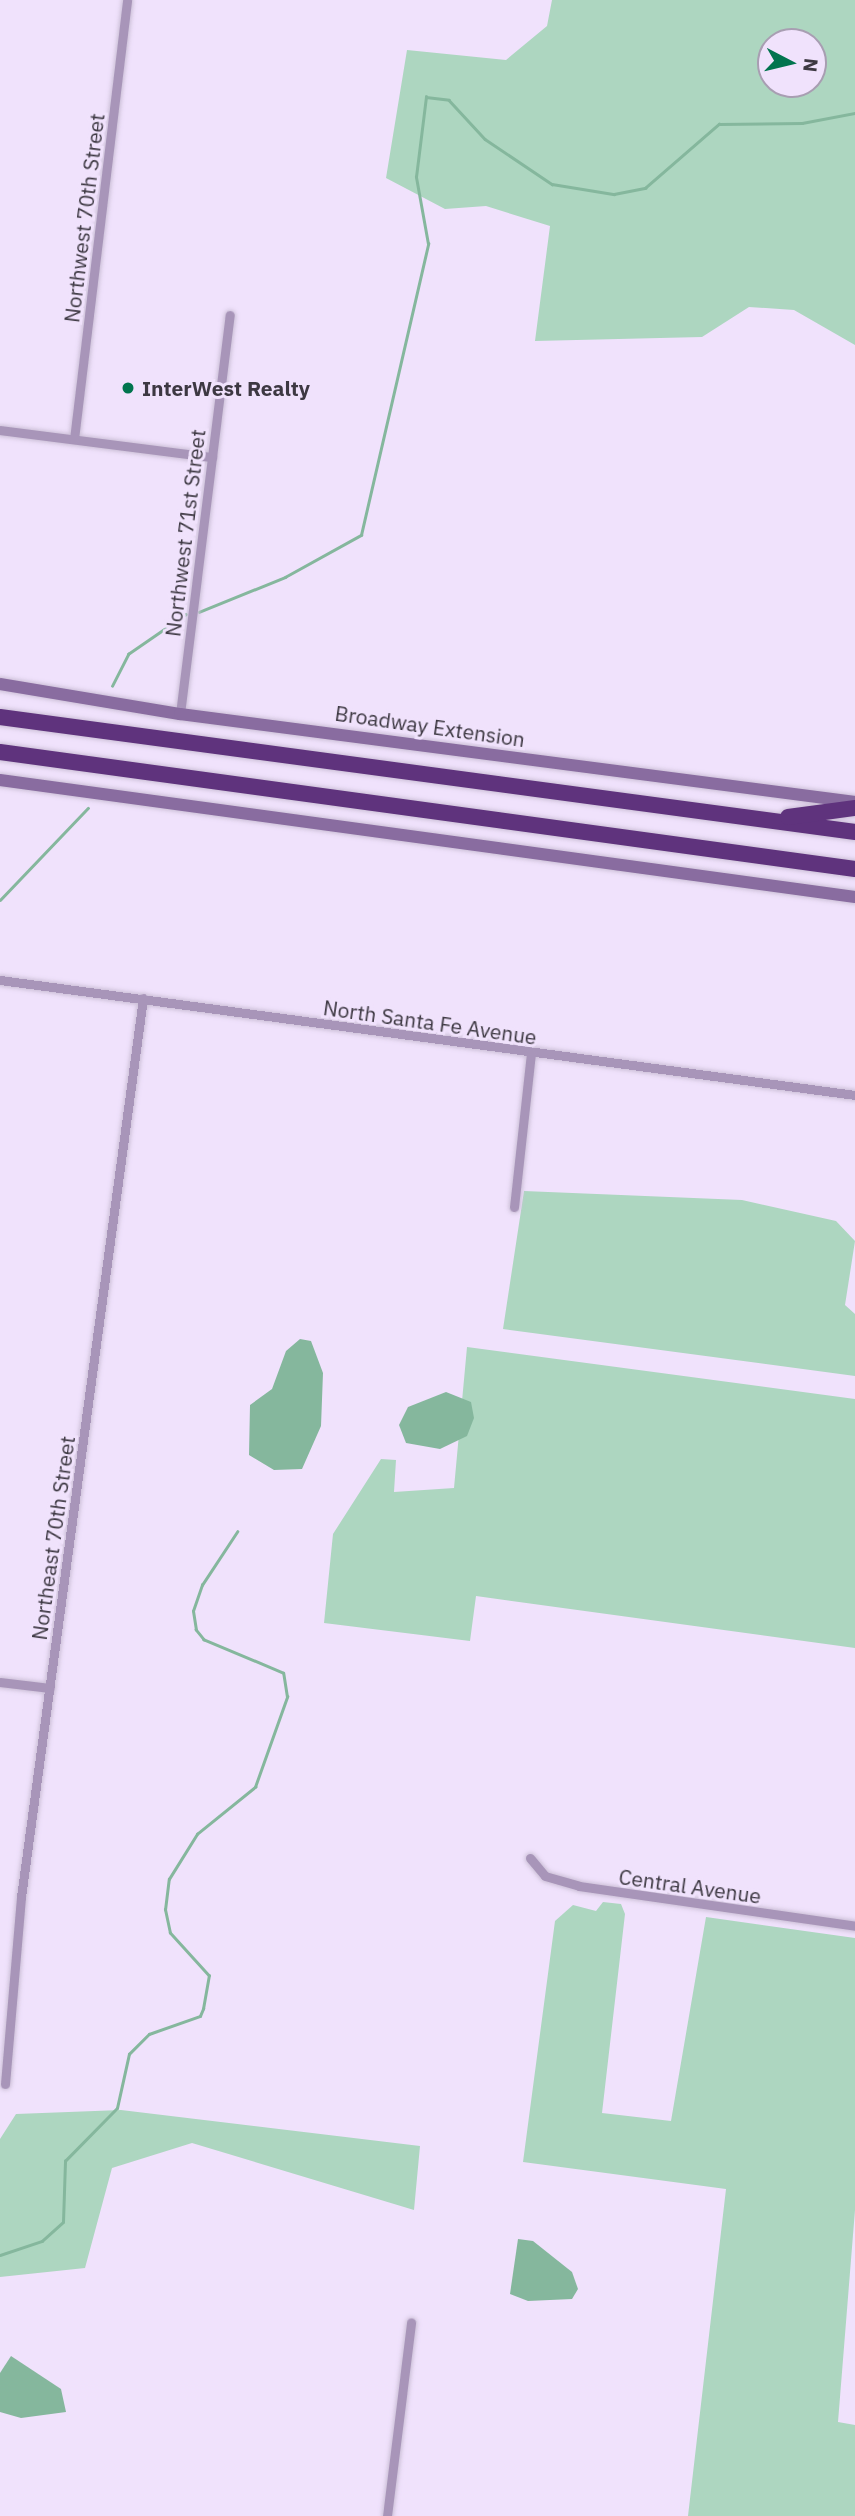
<!DOCTYPE html>
<style>
body{margin:0}
#map{position:relative;width:855px;height:2516px;overflow:hidden;background:#f0e2fc;font-family:"IBM Plex Sans",sans-serif}
div>[style]{position:absolute}
[style*='--x']{left:calc(var(--x)*1px);top:calc(var(--y)*1px);width:calc(var(--w)*1px);rotate:calc(var(--a)*1deg)}
.green>*{inset:0;background:#add6c0}
.water>*{inset:0;background:#85b79d}
.stream>*{height:2.5px;margin:-1.25px;padding:0 1.25px;transform-origin:1.25px;border-radius:1.25px;background:#85b79d}
.roads{filter:drop-shadow(0 0 2px #ccc0d7) drop-shadow(0 0 2px #ccc0d7)}
.minor>*{height:9px;margin:-4.5px;padding:0 4.5px;transform-origin:4.5px;border-radius:4.5px;background:#a895b9}
.secondary>*{height:12px;margin:-6px;padding:0 6px;transform-origin:6px;border-radius:6px;background:#896ca0}
.motorway>*{height:16px;margin:-8px;padding:0 8px;transform-origin:8px;border-radius:8px;background:#5f337d}
.dots>*{width:19px;height:19px;translate:-50% -50%;box-sizing:border-box;border:4px solid #f0e2fc;border-radius:50%}
span{translate:-50% -50%;white-space:nowrap;text-align:center;line-height:1.15;-webkit-text-stroke:6px #f0e2fc;paint-order:stroke}
.street-label{font-size:21px;color:#3d3842}
.poi-label{font-size:21px;color:#3d3842;font-weight:700}
.left{translate:0 -50%;text-align:left}
.north{position:absolute;left:757px;top:28px;width:70px;height:70px;box-sizing:border-box;background:#f0e2fc;border:2px solid #a89eb2;border-radius:50%;rotate:97deg;font-size:19px;font-weight:700;line-height:28px;text-align:center;color:#3d3842}
.north::after{content:'';display:block;margin:auto;width:24px;height:32px;background:#01744e;clip-path:polygon(50% 0,100% 100%,50% 72%,0 100%)}
</style>
<div id="map">
<div class="green">
<div style="clip-path:polygon(evenodd,552px 0,855px 0,855px 345px,794px 310px,749px 307px,702px 337px,535px 341px,550px 226px,486px 206px,445px 209px,386px 178px,407px 50px,506px 60px,547px 26px,552px 0,771px 42px,813px 42px,813px 84px,771px 84px,771px 42px)"></div>
<div style="clip-path:polygon(524px 1191px,742px 1200px,836px 1221px,855px 1241px,845px 1305px,855px 1314px,855px 1376px,503px 1329px)"></div>
<div style="clip-path:polygon(467px 1347px,855px 1399px,855px 1648px,476px 1596px,470px 1641px,324px 1623px,333px 1534px,381px 1459px,396px 1460px,394px 1492px,454px 1488px)"></div>
<div style="clip-path:polygon(603px 1902px,621px 1904px,625px 1914px,602px 2113px,671px 2121px,706px 1917px,855px 1938px,855px 2210px,838px 2422px,855px 2425px,855px 2516px,688px 2516px,726px 2189px,523px 2162px,555px 1921px,573px 1905px,596px 1911px)"></div>
<div style="clip-path:polygon(121px 2110px,420px 2146px,414px 2210px,192px 2143px,112px 2168px,85px 2268px,0 2277px,0 2139px,16px 2114px)"></div>
</div>
<div class="water">
<div style="clip-path:polygon(300px 1339px,311px 1341px,323px 1373px,321px 1426px,302px 1469px,274px 1470px,249px 1455px,250px 1405px,272px 1389px,286px 1351px)"></div>
<div style="clip-path:polygon(446px 1392px,471px 1402px,474px 1418px,467px 1436px,440px 1449px,406px 1443px,399px 1425px,408px 1407px)"></div>
<div style="clip-path:polygon(518px 2239px,533px 2241px,572px 2272px,578px 2289px,572px 2299px,528px 2301px,510px 2294px)"></div>
<div style="clip-path:polygon(11px 2356px,61px 2389px,66px 2412px,21px 2418px,0 2412px,0 2373px)"></div>
</div>
<div class="stream">
<div style="--x:199;--y:612;--w:93;--a:-22.1"></div>
<div style="--x:285;--y:577;--w:87;--a:-28.9"></div>
<div style="--x:361;--y:535;--w:299;--a:-77"></div>
<div style="--x:428;--y:244;--w:68;--a:-100.2"></div>
<div style="--x:416;--y:177;--w:81;--a:-82.9"></div>
<div style="--x:426;--y:97;--w:23;--a:7"></div>
<div style="--x:449;--y:100;--w:53;--a:47.3"></div>
<div style="--x:485;--y:139;--w:81;--a:33.9"></div>
<div style="--x:552;--y:184;--w:63;--a:9.2"></div>
<div style="--x:614;--y:194;--w:32;--a:-11"></div>
<div style="--x:645;--y:188;--w:98;--a:-40.9"></div>
<div style="--x:719;--y:124;--w:83;--a:-0.7"></div>
<div style="--x:802;--y:123;--w:54;--a:-10.7"></div>
<div style="--x:112;--y:686;--w:36;--a:-63"></div>
<div style="--x:128;--y:654;--w:70;--a:-34.6"></div>
<div style="--x:0;--y:900;--w:127;--a:-46.3"></div>
<div style="--x:0;--y:2255;--w:44;--a:-18.4"></div>
<div style="--x:42;--y:2241;--w:28;--a:-42"></div>
<div style="--x:63;--y:2222;--w:61;--a:-88.1"></div>
<div style="--x:65;--y:2161;--w:74;--a:-45.5"></div>
<div style="--x:117;--y:2108;--w:55;--a:-77.5"></div>
<div style="--x:129;--y:2054;--w:28;--a:-45"></div>
<div style="--x:149;--y:2034;--w:54;--a:-19.4"></div>
<div style="--x:200;--y:2016;--w:8;--a:-67"></div>
<div style="--x:203;--y:2009;--w:34;--a:-80"></div>
<div style="--x:209;--y:1976;--w:58;--a:-132.2"></div>
<div style="--x:170;--y:1933;--w:24;--a:-102"></div>
<div style="--x:165;--y:1910;--w:31;--a:-83"></div>
<div style="--x:169;--y:1879;--w:53;--a:-58.1"></div>
<div style="--x:197;--y:1834;--w:75;--a:-39"></div>
<div style="--x:255;--y:1787;--w:96;--a:-70.4"></div>
<div style="--x:287;--y:1697;--w:24;--a:-99"></div>
<div style="--x:283;--y:1673;--w:86;--a:-157.3"></div>
<div style="--x:204;--y:1640;--w:13;--a:-129"></div>
<div style="--x:196;--y:1630;--w:19;--a:-99"></div>
<div style="--x:193;--y:1611;--w:28;--a:-71"></div>
<div style="--x:202;--y:1585;--w:64;--a:-56.6"></div>
</div>
<div class="roads">
<div class="minor">
<div style="--x:0;--y:430;--w:214;--a:7.3"></div>
<div style="--x:74;--y:439;--w:442;--a:-83.1"></div>
<div style="--x:180;--y:714;--w:402;--a:-82.9"></div>
<div style="--x:0;--y:980;--w:863;--a:7.66"></div>
<div style="--x:514;--y:1207;--w:154;--a:-83.7"></div>
<div style="--x:0;--y:1682;--w:50;--a:6.8"></div>
<div style="--x:530;--y:1858;--w:23;--a:50"></div>
<div style="--x:545;--y:1876;--w:35;--a:16"></div>
<div style="--x:579;--y:1886;--w:279;--a:8.2"></div>
<div style="--x:5;--y:2084;--w:188;--a:-85.1"></div>
<div style="--x:21;--y:1897;--w:907;--a:-82.27"></div>
<div style="--x:387;--y:2516;--w:195;--a:-82.9"></div>
</div>
<div class="secondary">
<div style="--x:0;--y:684;--w:182;--a:9.5"></div>
<div style="--x:180;--y:714;--w:681;--a:7.43"></div>
<div style="--x:0;--y:780;--w:863;--a:7.79"></div>
</div>
<div class="motorway">
<div style="--x:0;--y:717;--w:863;--a:7.66"></div>
<div style="--x:0;--y:752;--w:863;--a:7.79"></div>
<div style="--x:788;--y:817;--w:68;--a:-7.7"></div>
</div>
</div>
<div class="dots">
<div style="left:128px;top:388px;background:#01744e"></div>
</div>
<div class="street-label">
<span style="left:84px;top:218px;rotate:-83deg">Northwest 70th Street</span>
<span style="left:185px;top:533px;rotate:-83deg">Northwest 71st Street</span>
<span style="left:430px;top:726px;rotate:8deg">Broadway Extension</span>
<span style="left:430px;top:1022px;rotate:8deg">North Santa Fe Avenue</span>
<span style="left:53px;top:1538px;rotate:-82deg">Northeast 70th Street</span>
<span style="left:690px;top:1886px;rotate:8deg">Central Avenue</span>
</div>
<div class="poi-label">
<span class="left" style="left:142px;top:388px">InterWest Realty</span>
</div>
<div class="north">N</div>
</div>
